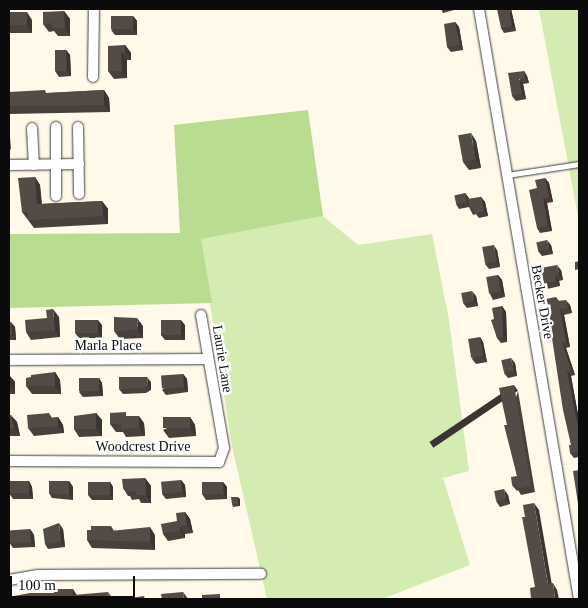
<!DOCTYPE html>
<style>
body{margin:0}
#map{position:relative;width:588px;height:608px;overflow:hidden;background:#fff9e9;font-family:"Times New Roman",serif}
div>[style]{position:absolute}
[style*='--x']{left:calc(var(--x)*1px);top:calc(var(--y)*1px);width:calc(var(--w)*1px);rotate:calc(var(--a)*1deg)}
.green>*{inset:0;background:#d4ebb2}
.forest>*{inset:0;background:#b9dc91}
.roads{filter:drop-shadow(0 0 1px #3e3e3e) drop-shadow(0 0 1px #3e3e3e)}
.service>*{height:5px;margin:-2.5px;padding:0 2.5px;transform-origin:2.5px;border-radius:2.5px;background:#fff}
.minor>*{height:10px;margin:-5px;padding:0 5px;transform-origin:5px;border-radius:5px;background:#fff}
.wall>*{inset:0;background:#48403d}
.shaded-wall>*{inset:0;background:#3b3432;transform-origin:0 0}
.building>*{inset:0;background:#544b47;transform-origin:0 0}
span{translate:-50% -50%;white-space:nowrap;text-align:center;line-height:1.15;-webkit-text-stroke:5px #fff;paint-order:stroke}
.street-label{font-size:14px;color:#0b0b0b}
.frame{position:absolute;inset:0;border:10px solid #0b0b0b;pointer-events:none}
.scale{position:absolute;left:10px;top:576px;width:125px;height:22px;box-sizing:border-box;border:2px solid #0b0b0b;border-top:0;padding-left:6px;font-size:15px;line-height:18px;white-space:nowrap;color:#0b0b0b;-webkit-text-stroke:4px #fff;paint-order:stroke}
</style>
<div id="map">
<div class="green">
<div style="clip-path:polygon(539px 9px,579px 9px,579px 222px)"></div>
<div style="clip-path:polygon(323px 216px,358px 245px,432px 234px,449px 320px,469px 471px,443px 478px,470px 565px,382px 599px,267px 599px,232px 446px,200px 239px)"></div>
</div>
<div class="forest">
<div style="clip-path:polygon(308px 110px,323px 216px,201px 239px,212px 303px,9px 308px,9px 234px,180px 233px,174px 125px)"></div>
</div>
<div class="roads">
<div class="service">
<div style="--x:507;--y:175;--w:73;--a:-8.7"></div>
</div>
<div class="minor">
<div style="--x:479;--y:9;--w:598;--a:80.38"></div>
<div style="--x:93;--y:77;--w:68;--a:-89.2"></div>
<div style="--x:56;--y:127;--w:69;--a:90"></div>
<div style="--x:78;--y:127;--w:67;--a:89.1"></div>
<div style="--x:32;--y:128;--w:37;--a:87"></div>
<div style="--x:9;--y:165;--w:70;--a:-0.8"></div>
<div style="--x:9;--y:360;--w:199;--a:-0.3"></div>
<div style="--x:9;--y:461;--w:210;--a:0.3"></div>
<div style="--x:219;--y:462;--w:15;--a:-70"></div>
<div style="--x:224;--y:448;--w:135;--a:-99.8"></div>
<div style="--x:9;--y:580;--w:28;--a:-10"></div>
<div style="--x:37;--y:575;--w:224;--a:-0.3"></div>
</div>
</div>
<div class="wall">
<div style="clip-path:polygon(441px 9px,454px 9px,454px 10px,443px 13px)"></div>
<div style="clip-path:polygon(511px 9px,516px 31px,504px 33px,501px 28px)"></div>
<div style="clip-path:polygon(64px 11px,70px 19px,70px 36px,58px 36px,54px 31px,49px 32px,43px 24px)"></div>
<div style="clip-path:polygon(9px 12px,32px 20px,32px 33px,9px 33px)"></div>
<div style="clip-path:polygon(133px 16px,137px 21px,137px 35px,115px 35px,111px 30px)"></div>
<div style="clip-path:polygon(455px 22px,459px 27px,463px 50px,451px 52px,447px 47px)"></div>
<div style="clip-path:polygon(125px 45px,131px 53px,131px 60px,127px 60px,127px 78px,114px 79px,108px 71px)"></div>
<div style="clip-path:polygon(66px 50px,70px 55px,71px 76px,59px 77px,55px 71px)"></div>
<div style="clip-path:polygon(524px 71px,527px 76px,529px 83px,523px 84px,526px 99px,516px 101px,512px 96px)"></div>
<div style="clip-path:polygon(104px 90px,109px 98px,110px 112px,9px 114px,9px 92px,48px 93px)"></div>
<div style="clip-path:polygon(476px 141px,481px 168px,469px 170px,463px 162px)"></div>
<div style="clip-path:polygon(35px 177px,40px 185px,42px 204px,102px 201px,108px 209px,108px 224px,34px 228px,22px 212px)"></div>
<div style="clip-path:polygon(545px 178px,549px 183px,553px 202px,547px 203px,552px 231px,540px 233px,537px 228px,537px 188px)"></div>
<div style="clip-path:polygon(465px 193px,469px 199px,481px 197px,485px 202px,488px 216px,479px 218px,476px 214px,473px 215px,469px 207px,459px 209px,456px 204px)"></div>
<div style="clip-path:polygon(551px 245px,553px 254px,542px 256px,538px 251px)"></div>
<div style="clip-path:polygon(497px 250px,500px 267px,489px 269px,485px 264px)"></div>
<div style="clip-path:polygon(561px 270px,563px 280px,559px 281px,560px 286px,547px 289px,544px 283px)"></div>
<div style="clip-path:polygon(498px 275px,502px 280px,505px 297px,493px 300px,490px 294px)"></div>
<div style="clip-path:polygon(476px 296px,478px 306px,467px 308px,463px 303px)"></div>
<div style="clip-path:polygon(556px 297px,559px 301px,570px 305px,572px 313px,564px 315px,570px 347px,566px 348px,575px 375px,571px 376px,579px 420px,579px 457px,574px 458px,570px 453px,571px 445px)"></div>
<div style="clip-path:polygon(502px 306px,506px 312px,507px 342px,501px 343px,497px 338px,494px 319px)"></div>
<div style="clip-path:polygon(59px 317px,60px 337px,31px 340px,26px 332px,47px 318px)"></div>
<div style="clip-path:polygon(9px 322px,15px 327px,16px 340px,9px 340px)"></div>
<div style="clip-path:polygon(102px 325px,102px 338px,79px 338px,75px 333px)"></div>
<div style="clip-path:polygon(185px 325px,185px 340px,165px 340px,161px 335px)"></div>
<div style="clip-path:polygon(143px 326px,143px 338px,120px 339px,114px 331px)"></div>
<div style="clip-path:polygon(480px 337px,483px 342px,487px 362px,476px 364px,472px 359px)"></div>
<div style="clip-path:polygon(515px 363px,517px 376px,508px 378px,504px 373px)"></div>
<div style="clip-path:polygon(55px 372px,60px 380px,61px 394px,32px 394px,26px 386px)"></div>
<div style="clip-path:polygon(183px 374px,187px 379px,188px 392px,166px 395px,162px 390px)"></div>
<div style="clip-path:polygon(9px 375px,15px 382px,15px 394px,9px 394px)"></div>
<div style="clip-path:polygon(99px 378px,102px 383px,103px 396px,83px 397px,79px 392px)"></div>
<div style="clip-path:polygon(151px 382px,151px 390px,146px 393px,123px 394px,119px 389px)"></div>
<div style="clip-path:polygon(518px 391px,535px 492px,521px 495px,518px 490px,517px 491px,512px 485px,517px 476px,507px 425px)"></div>
<div style="clip-path:polygon(49px 413px,52px 418px,58px 417px,63px 425px,64px 433px,34px 436px,28px 428px)"></div>
<div style="clip-path:polygon(96px 413px,102px 420px,102px 436px,79px 437px,74px 429px)"></div>
<div style="clip-path:polygon(9px 415px,17px 422px,20px 436px,9px 436px)"></div>
<div style="clip-path:polygon(129px 416px,144px 423px,145px 436px,126px 437px,123px 432px,116px 432px,110px 424px)"></div>
<div style="clip-path:polygon(190px 417px,195px 425px,196px 436px,169px 438px,163px 430px)"></div>
<div style="clip-path:polygon(145px 478px,151px 486px,151px 503px,141px 503px,139px 499px,132px 500px,130px 496px,128px 496px,123px 488px)"></div>
<div style="clip-path:polygon(181px 480px,185px 485px,186px 497px,166px 499px,162px 494px)"></div>
<div style="clip-path:polygon(29px 481px,32px 487px,33px 499px,13px 499px,9px 493px)"></div>
<div style="clip-path:polygon(69px 481px,73px 487px,73px 500px,52px 498px,49px 493px)"></div>
<div style="clip-path:polygon(110px 482px,113px 487px,113px 500px,92px 500px,88px 495px)"></div>
<div style="clip-path:polygon(223px 482px,227px 487px,227px 499px,206px 500px,202px 494px)"></div>
<div style="clip-path:polygon(508px 495px,510px 504px,500px 507px,496px 501px)"></div>
<div style="clip-path:polygon(240px 499px,240px 506px,233px 507px,232px 504px)"></div>
<div style="clip-path:polygon(185px 512px,190px 519px,193px 533px,185px 534px,185px 538px,168px 541px,163px 534px,177px 521px)"></div>
<div style="clip-path:polygon(111px 526px,114px 531px,155px 535px,155px 550px,92px 548px,87px 540px,91px 530px)"></div>
<div style="clip-path:polygon(30px 529px,34px 535px,35px 547px,13px 548px,9px 542px)"></div>
<div style="clip-path:polygon(63px 529px,65px 547px,48px 549px,45px 544px)"></div>
</div>
<div class="shaded-wall">
<div style="clip-path:polygon(509px 9px,511px 9px,516px 31px,512px 26px)"></div>
<div style="clip-path:polygon(64px 11px,70px 19px,70px 36px,65px 28px)"></div>
<div style="clip-path:polygon(27px 12px,32px 20px,32px 33px,27px 25px)"></div>
<div style="clip-path:polygon(133px 16px,137px 21px,137px 35px,133px 29px)"></div>
<div style="clip-path:polygon(455px 22px,459px 27px,463px 50px,460px 45px)"></div>
<div style="clip-path:polygon(125px 45px,131px 53px,131px 60px,125px 52px)"></div>
<div style="clip-path:polygon(66px 50px,70px 55px,71px 76px,67px 71px)"></div>
<div style="clip-path:polygon(121px 52px,127px 60px,127px 78px,122px 71px)"></div>
<div style="clip-path:polygon(524px 71px,527px 76px,529px 83px,525px 78px)"></div>
<div style="clip-path:polygon(519px 79px,523px 84px,526px 99px,522px 94px)"></div>
<div style="clip-path:polygon(104px 90px,109px 98px,110px 112px,104px 105px)"></div>
<div style="clip-path:polygon(9px 125px,11px 150px,9px 147px)"></div>
<div style="clip-path:polygon(471px 133px,476px 141px,481px 168px,476px 160px)"></div>
<div style="clip-path:polygon(35px 177px,40px 185px,42px 212px,37px 204px)"></div>
<div style="clip-path:polygon(545px 178px,549px 183px,553px 202px,549px 197px)"></div>
<div style="clip-path:polygon(465px 193px,469px 198px,471px 207px,467px 202px)"></div>
<div style="clip-path:polygon(481px 197px,485px 202px,488px 216px,484px 211px)"></div>
<div style="clip-path:polygon(543px 198px,547px 203px,552px 231px,548px 226px)"></div>
<div style="clip-path:polygon(102px 201px,108px 209px,108px 224px,103px 216px)"></div>
<div style="clip-path:polygon(547px 240px,551px 245px,553px 254px,549px 249px)"></div>
<div style="clip-path:polygon(494px 245px,497px 250px,500px 267px,497px 262px)"></div>
<div style="clip-path:polygon(557px 265px,561px 270px,563px 280px,559px 275px)"></div>
<div style="clip-path:polygon(498px 275px,502px 280px,505px 297px,501px 292px)"></div>
<div style="clip-path:polygon(555px 276px,559px 281px,560px 286px,556px 281px)"></div>
<div style="clip-path:polygon(472px 291px,476px 296px,478px 306px,474px 301px)"></div>
<div style="clip-path:polygon(566px 300px,570px 305px,572px 313px,568px 308px)"></div>
<div style="clip-path:polygon(502px 306px,506px 312px,507px 342px,503px 337px)"></div>
<div style="clip-path:polygon(53px 309px,59px 317px,60px 337px,55px 330px)"></div>
<div style="clip-path:polygon(560px 309px,564px 315px,570px 347px,566px 342px)"></div>
<div style="clip-path:polygon(137px 318px,143px 326px,143px 338px,138px 330px)"></div>
<div style="clip-path:polygon(98px 320px,102px 325px,102px 338px,98px 333px)"></div>
<div style="clip-path:polygon(181px 320px,185px 325px,185px 340px,181px 335px)"></div>
<div style="clip-path:polygon(11px 322px,15px 327px,16px 340px,12px 335px)"></div>
<div style="clip-path:polygon(480px 337px,483px 342px,487px 362px,483px 356px)"></div>
<div style="clip-path:polygon(562px 342px,566px 348px,575px 375px,571px 370px)"></div>
<div style="clip-path:polygon(511px 358px,515px 363px,517px 376px,514px 371px)"></div>
<div style="clip-path:polygon(567px 371px,571px 376px,579px 420px,579px 433px)"></div>
<div style="clip-path:polygon(55px 372px,60px 380px,61px 394px,55px 386px)"></div>
<div style="clip-path:polygon(183px 374px,187px 379px,188px 392px,184px 387px)"></div>
<div style="clip-path:polygon(9px 375px,15px 382px,15px 394px,10px 386px)"></div>
<div style="clip-path:polygon(147px 377px,151px 382px,151px 390px,148px 385px)"></div>
<div style="clip-path:polygon(99px 378px,102px 383px,103px 396px,99px 391px)"></div>
<div style="left:514px;top:385px;width:7px;height:102px;rotate:56deg"></div>
<div style="clip-path:polygon(96px 413px,102px 420px,102px 436px,96px 429px)"></div>
<div style="clip-path:polygon(11px 415px,17px 422px,20px 436px,14px 428px)"></div>
<div style="clip-path:polygon(139px 416px,144px 423px,145px 436px,139px 428px)"></div>
<div style="clip-path:polygon(58px 417px,63px 425px,64px 433px,58px 426px)"></div>
<div style="clip-path:polygon(190px 417px,195px 425px,196px 436px,190px 428px)"></div>
<div style="clip-path:polygon(145px 478px,151px 486px,151px 503px,146px 495px)"></div>
<div style="clip-path:polygon(181px 480px,185px 485px,186px 497px,182px 492px)"></div>
<div style="clip-path:polygon(29px 481px,32px 487px,33px 499px,29px 494px)"></div>
<div style="clip-path:polygon(69px 481px,73px 487px,73px 500px,69px 495px)"></div>
<div style="clip-path:polygon(110px 482px,113px 487px,113px 500px,110px 495px)"></div>
<div style="clip-path:polygon(223px 482px,227px 487px,227px 499px,224px 494px)"></div>
<div style="clip-path:polygon(504px 489px,508px 495px,510px 504px,506px 499px)"></div>
<div style="clip-path:polygon(238px 497px,240px 499px,240px 506px,238px 504px)"></div>
<div style="clip-path:polygon(534px 503px,539px 510px,553px 591px,548px 584px)"></div>
<div style="clip-path:polygon(185px 512px,190px 519px,193px 533px,187px 525px)"></div>
<div style="clip-path:polygon(59px 523px,63px 529px,65px 547px,61px 542px)"></div>
<div style="clip-path:polygon(150px 527px,155px 535px,155px 550px,150px 542px)"></div>
<div style="clip-path:polygon(179px 527px,185px 534px,185px 538px,180px 531px)"></div>
<div style="clip-path:polygon(30px 529px,34px 535px,35px 547px,31px 542px)"></div>
<div style="clip-path:polygon(553px 583px,557px 590px,559px 599px,556px 599px,555px 598px)"></div>
<div style="clip-path:polygon(73px 589px,78px 597px,73px 595px)"></div>
<div style="clip-path:polygon(108px 592px,113px 599px,109px 599px)"></div>
<div style="clip-path:polygon(183px 592px,188px 599px,184px 599px)"></div>
</div>
<div class="building">
<div style="clip-path:polygon(497px 9px,509px 9px,512px 26px,501px 28px)"></div>
<div style="clip-path:polygon(64px 11px,65px 28px,52px 28px,52px 23px,43px 24px,43px 12px)"></div>
<div style="left:9px;top:12px;width:18px;height:13px"></div>
<div style="left:133px;top:16px;width:13px;height:22px;rotate:90deg"></div>
<div style="clip-path:polygon(455px 22px,460px 45px,447px 47px,444px 24px)"></div>
<div style="clip-path:polygon(125px 45px,125px 52px,121px 52px,122px 71px,108px 71px,108px 46px)"></div>
<div style="left:55px;top:50px;width:11px;height:21px"></div>
<div style="clip-path:polygon(524px 71px,525px 78px,519px 79px,522px 94px,512px 96px,508px 73px)"></div>
<div style="clip-path:polygon(45px 90px,46px 93px,104px 90px,104px 105px,9px 106px,9px 92px)"></div>
<div style="left:471px;top:133px;width:27px;height:13px;rotate:80deg"></div>
<div style="clip-path:polygon(35px 177px,37px 204px,102px 201px,103px 216px,28px 220px,28px 212px,22px 212px,18px 178px)"></div>
<div style="clip-path:polygon(545px 178px,549px 197px,543px 198px,548px 226px,537px 228px,529px 190px,537px 188px,535px 180px)"></div>
<div style="left:465px;top:193px;width:9px;height:11px;rotate:77deg"></div>
<div style="clip-path:polygon(481px 197px,484px 211px,475px 213px,474px 209px,470px 209px,468px 199px)"></div>
<div style="left:547px;top:240px;width:9px;height:11px;rotate:77deg"></div>
<div style="left:494px;top:245px;width:17px;height:12px;rotate:80deg"></div>
<div style="clip-path:polygon(579px 261px,579px 269px,575px 270px,575px 262px)"></div>
<div style="clip-path:polygon(557px 265px,559px 275px,555px 276px,556px 281px,544px 283px,541px 268px)"></div>
<div style="left:498px;top:275px;width:17px;height:12px;rotate:80deg"></div>
<div style="left:472px;top:291px;width:10px;height:11px;rotate:79deg"></div>
<div style="clip-path:polygon(556px 297px,557px 301px,566px 300px,568px 308px,560px 309px,566px 342px,562px 342px,571px 370px,567px 371px,579px 433px,579px 451px,570px 453px,569px 445px,571px 445px,563px 410px,546px 299px)"></div>
<div style="clip-path:polygon(502px 306px,503px 337px,497px 338px,491px 320px,494px 319px,492px 308px)"></div>
<div style="clip-path:polygon(53px 309px,55px 330px,26px 332px,25px 320px,47px 318px,46px 310px)"></div>
<div style="clip-path:polygon(114px 317px,137px 318px,138px 330px,114px 331px)"></div>
<div style="left:98px;top:320px;width:13px;height:23px;rotate:90deg"></div>
<div style="left:161px;top:320px;width:20px;height:15px"></div>
<div style="clip-path:polygon(9px 322px,11px 322px,12px 335px,9px 335px)"></div>
<div style="left:480px;top:337px;width:19px;height:12px;rotate:81deg"></div>
<div style="left:511px;top:358px;width:13px;height:10px;rotate:77deg"></div>
<div style="clip-path:polygon(55px 372px,55px 386px,26px 386px,26px 378px,31px 377px,31px 375px)"></div>
<div style="left:183px;top:374px;width:13px;height:22px;rotate:86deg"></div>
<div style="clip-path:polygon(119px 377px,147px 377px,148px 385px,142px 388px,119px 389px)"></div>
<div style="left:99px;top:378px;width:13px;height:20px;rotate:90deg"></div>
<div style="clip-path:polygon(514px 385px,531px 486px,517px 489px,516px 484px,512px 485px,511px 477px,517px 476px,504px 425px,507px 425px,499px 388px)"></div>
<div style="clip-path:polygon(126px 412px,126px 416px,139px 416px,139px 428px,121px 429px,121px 424px,110px 424px,110px 413px)"></div>
<div style="clip-path:polygon(49px 413px,49px 418px,58px 417px,58px 426px,28px 428px,27px 415px)"></div>
<div style="clip-path:polygon(96px 413px,96px 429px,74px 429px,74px 416px)"></div>
<div style="clip-path:polygon(9px 415px,11px 415px,14px 428px,9px 428px)"></div>
<div style="left:190px;top:417px;width:11px;height:27px;rotate:90deg"></div>
<div style="clip-path:polygon(579px 470px,579px 510px,573px 471px)"></div>
<div style="clip-path:polygon(145px 478px,146px 495px,136px 495px,136px 491px,127px 492px,126px 488px,123px 488px,122px 479px)"></div>
<div style="left:181px;top:480px;width:12px;height:20px;rotate:85deg"></div>
<div style="left:9px;top:481px;width:20px;height:12px"></div>
<div style="clip-path:polygon(49px 481px,69px 481px,69px 495px,49px 493px)"></div>
<div style="left:110px;top:482px;width:13px;height:22px;rotate:90deg"></div>
<div style="left:202px;top:482px;width:21px;height:12px"></div>
<div style="left:504px;top:489px;width:10px;height:10px;rotate:79deg"></div>
<div style="clip-path:polygon(231px 497px,238px 497px,238px 504px,232px 504px)"></div>
<div style="clip-path:polygon(534px 503px,548px 584px,553px 583px,555px 598px,551px 599px,531px 599px,530px 588px,535px 587px,522px 517px,525px 517px,523px 505px)"></div>
<div style="clip-path:polygon(185px 512px,187px 525px,179px 527px,180px 531px,163px 534px,161px 524px,177px 521px,176px 513px)"></div>
<div style="clip-path:polygon(59px 523px,61px 542px,45px 544px,43px 529px)"></div>
<div style="clip-path:polygon(91px 526px,111px 526px,110px 531px,150px 527px,150px 542px,87px 540px,87px 530px,91px 530px)"></div>
<div style="left:30px;top:529px;width:13px;height:21px;rotate:86deg"></div>
<div style="clip-path:polygon(54px 589px,73px 589px,73px 595px,108px 592px,109px 599px,9px 599px,9px 597px,30px 593px,54px 593px)"></div>
<div style="clip-path:polygon(183px 592px,184px 599px,162px 599px,161px 594px)"></div>
<div style="clip-path:polygon(220px 594px,220px 599px,202px 599px,202px 595px)"></div>
<div style="clip-path:polygon(144px 596px,145px 599px,131px 599px,130px 598px)"></div>
</div>
<div class="street-label">
<span style="left:542px;top:302px;rotate:80deg">Becker Drive</span>
<span style="left:108px;top:346px">Marla Place</span>
<span style="left:222px;top:359px;rotate:81deg">Laurie Lane</span>
<span style="left:143px;top:447px">Woodcrest Drive</span>
</div>
<div class="frame"></div>
<div class="scale">100 m</div>
</div>
